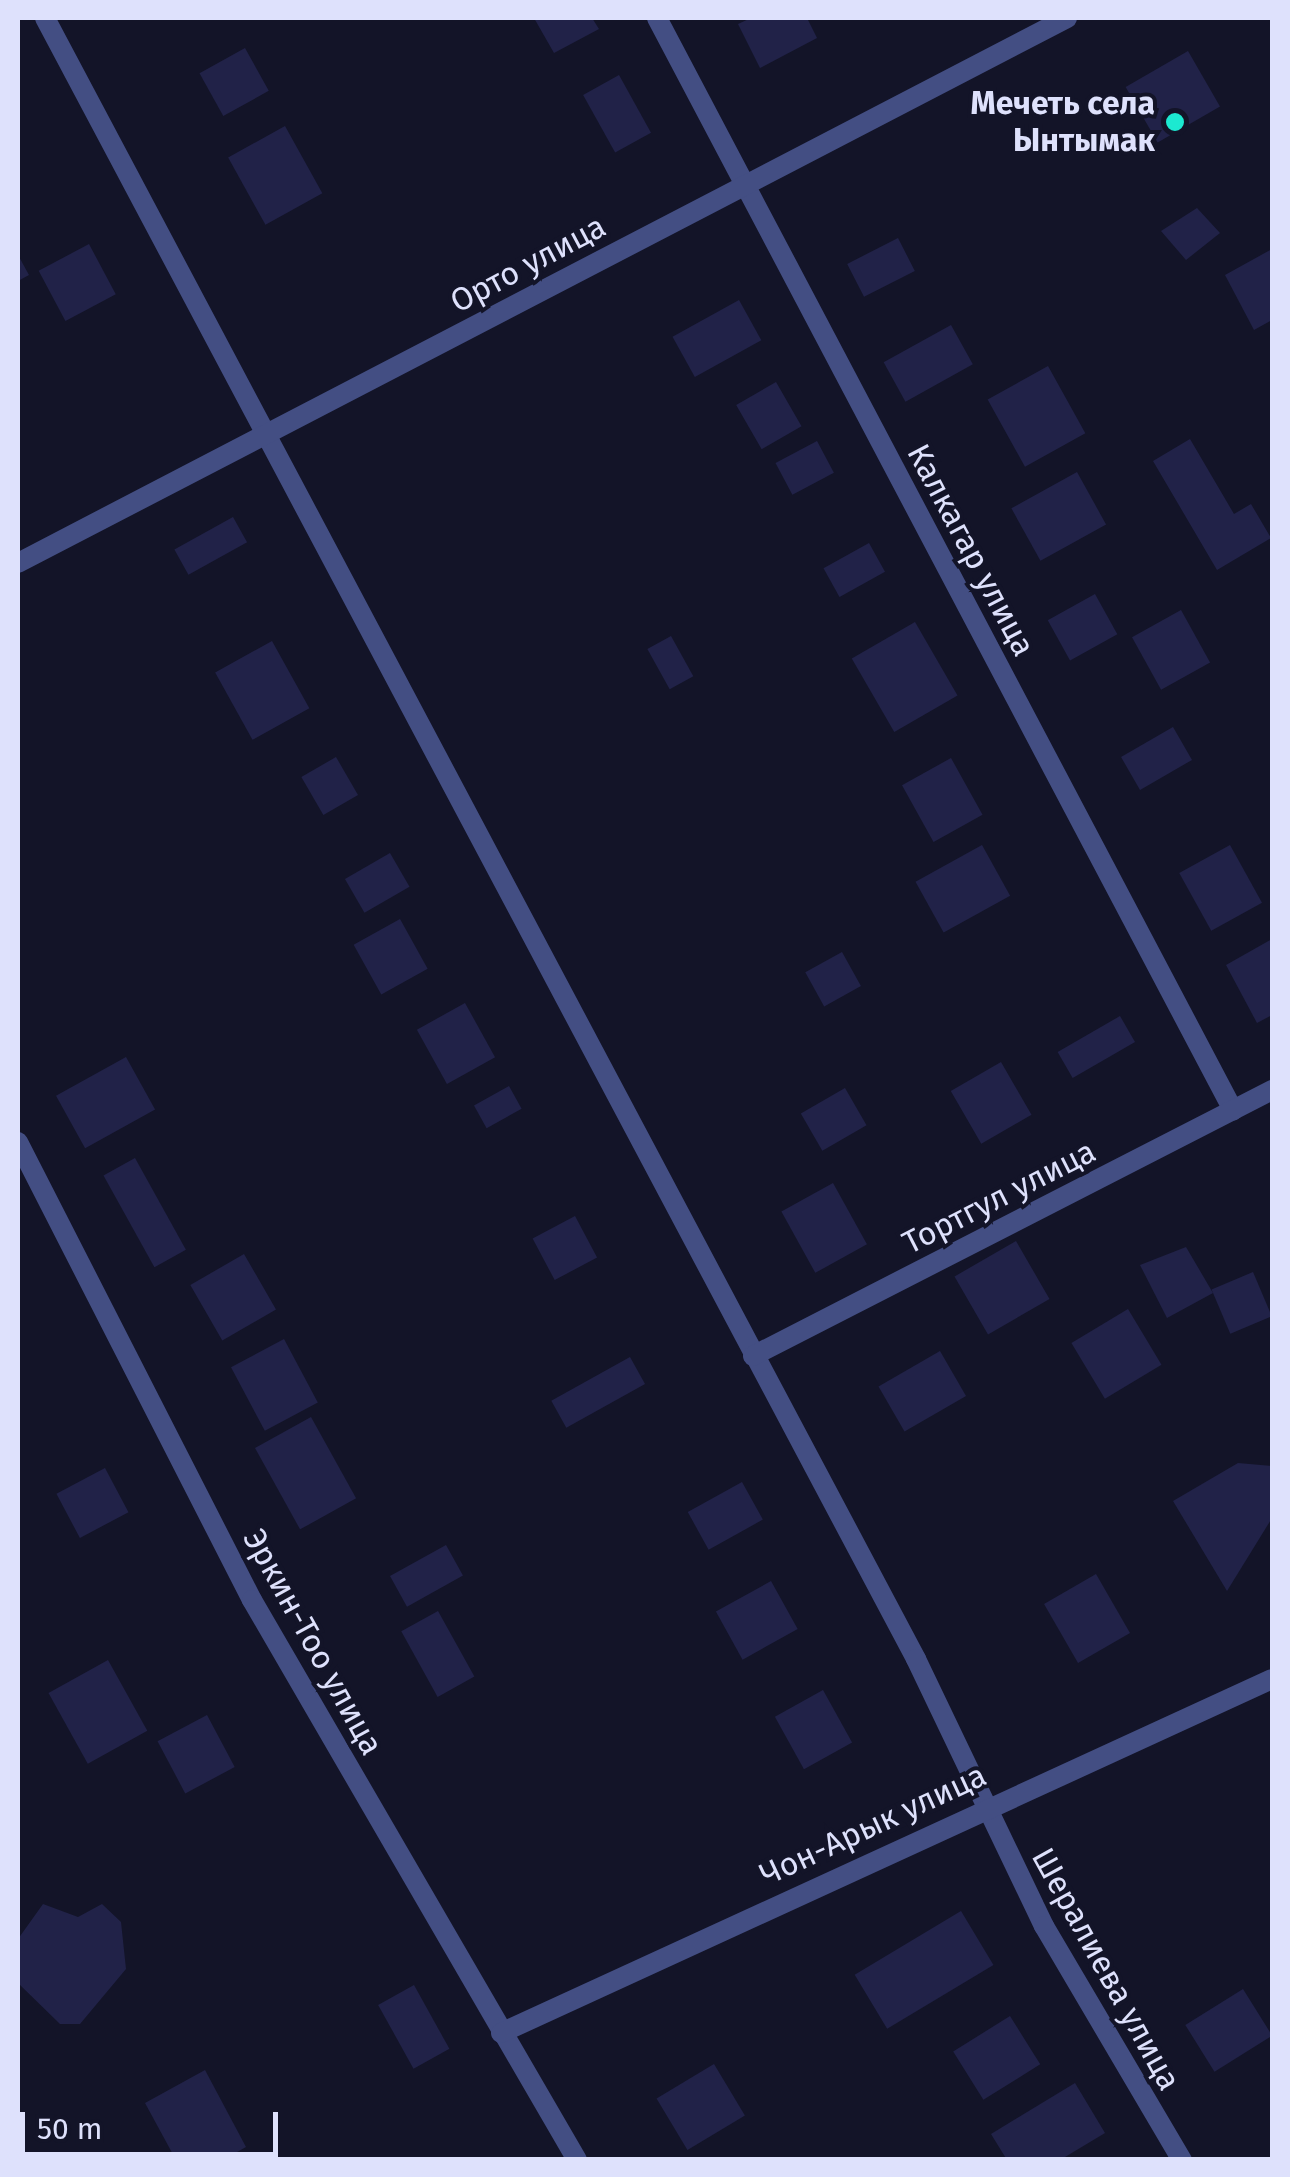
<!DOCTYPE html>
<meta charset="utf-8">
<style>
body{margin:0}
#map{position:relative;width:1290px;height:2177px;overflow:hidden;background:#131428;font-family:"Fira Sans",sans-serif}
div>[style]{position:absolute}
[style*='--x']{left:calc(var(--x)*1px);top:calc(var(--y)*1px);width:calc(var(--w)*1px);rotate:calc(var(--a)*1deg)}
.building>*{inset:0;background:#212248;transform-origin:0 0}
.street>*{height:20px;margin:-10px;padding:0 10px;transform-origin:10px;border-radius:10px;background:#434e83}
.dots>*{width:28px;height:28px;translate:-50% -50%;box-sizing:border-box;border:5px solid #131428;border-radius:50%}
span{translate:-50% -50%;white-space:nowrap;text-align:center;line-height:1.15;-webkit-text-stroke:8px #131428;paint-order:stroke}
.poi-label{font-size:32px;color:#dee1fc;font-weight:700}
.right{translate:-100% -50%;text-align:right}
.street-label{font-size:32px;color:#dee1fc}
.frame{position:absolute;inset:0;border:20px solid #dee1fc;pointer-events:none}
.scale{position:absolute;left:20px;top:2112px;width:258px;height:45px;box-sizing:border-box;border:5px solid #dee1fc;border-top:0;padding-left:12px;font-size:30px;line-height:35px;white-space:nowrap;color:#dee1fc;-webkit-text-stroke:8px #131428;paint-order:stroke}
</style>
<div id="map">
<div class="building">
<div style="clip-path:polygon(534px 18px,592px 18px,599px 29px,554px 53px)"></div>
<div style="clip-path:polygon(751px 18px,807px 18px,817px 38px,760px 68px,738px 24px)"></div>
<div style="left:245px;top:48px;width:49px;height:52px;rotate:61deg"></div>
<div style="left:1188px;top:51px;width:64px;height:72px;rotate:60deg"></div>
<div style="left:619px;top:75px;width:66px;height:41px;rotate:61deg"></div>
<div style="left:285px;top:126px;width:77px;height:65px;rotate:61deg"></div>
<div style="clip-path:polygon(1197px 208px,1220px 233px,1186px 260px,1161px 231px)"></div>
<div style="left:898px;top:238px;width:37px;height:57px;rotate:63deg"></div>
<div style="left:89px;top:244px;width:57px;height:57px;rotate:62deg"></div>
<div style="clip-path:polygon(1272px 249px,1272px 320px,1254px 330px,1225px 275px)"></div>
<div style="clip-path:polygon(18px 255px,29px 275px,18px 281px)"></div>
<div style="left:739px;top:300px;width:46px;height:76px;rotate:61deg"></div>
<div style="left:951px;top:325px;width:45px;height:77px;rotate:61deg"></div>
<div style="left:1048px;top:366px;width:77px;height:69px;rotate:61deg"></div>
<div style="left:776px;top:382px;width:51px;height:46px;rotate:60deg"></div>
<div style="clip-path:polygon(1190px 439px,1234px 514px,1251px 504px,1271px 538px,1217px 570px,1153px 461px)"></div>
<div style="left:817px;top:441px;width:36px;height:47px;rotate:62deg"></div>
<div style="left:1077px;top:472px;width:60px;height:75px;rotate:61deg"></div>
<div style="left:233px;top:517px;width:29px;height:67px;rotate:61deg"></div>
<div style="left:869px;top:543px;width:33px;height:52px;rotate:61deg"></div>
<div style="left:1095px;top:594px;width:46px;height:54px;rotate:61deg"></div>
<div style="left:1181px;top:610px;width:60px;height:56px;rotate:61deg"></div>
<div style="left:915px;top:622px;width:85px;height:73px;rotate:60deg"></div>
<div style="left:671px;top:636px;width:46px;height:27px;rotate:61deg"></div>
<div style="left:272px;top:641px;width:77px;height:65px;rotate:61deg"></div>
<div style="left:1173px;top:727px;width:38px;height:60px;rotate:60deg"></div>
<div style="left:336px;top:757px;width:44px;height:40px;rotate:60deg"></div>
<div style="left:951px;top:758px;width:65px;height:56px;rotate:61deg"></div>
<div style="left:982px;top:845px;width:58px;height:76px;rotate:61deg"></div>
<div style="left:1230px;top:845px;width:66px;height:58px;rotate:61deg"></div>
<div style="left:390px;top:853px;width:39px;height:52px;rotate:60deg"></div>
<div style="left:400px;top:919px;width:57px;height:53px;rotate:61deg"></div>
<div style="clip-path:polygon(1272px 939px,1272px 1015px,1257px 1023px,1226px 965px)"></div>
<div style="left:842px;top:952px;width:39px;height:42px;rotate:61deg"></div>
<div style="left:465px;top:1003px;width:62px;height:55px;rotate:61deg"></div>
<div style="left:1120px;top:1016px;width:30px;height:72px;rotate:60deg"></div>
<div style="left:126px;top:1057px;width:60px;height:80px;rotate:61deg"></div>
<div style="left:1001px;top:1062px;width:61px;height:58px;rotate:60deg"></div>
<div style="left:509px;top:1086px;width:26px;height:40px;rotate:61deg"></div>
<div style="left:845px;top:1088px;width:43px;height:51px;rotate:60deg"></div>
<div style="left:135px;top:1158px;width:105px;height:36px;rotate:61deg"></div>
<div style="left:833px;top:1183px;width:70px;height:59px;rotate:61deg"></div>
<div style="left:575px;top:1216px;width:47px;height:48px;rotate:62deg"></div>
<div style="left:1016px;top:1241px;width:67px;height:71px;rotate:60deg"></div>
<div style="clip-path:polygon(1186px 1247px,1213px 1293px,1167px 1318px,1140px 1265px)"></div>
<div style="left:244px;top:1254px;width:64px;height:62px;rotate:60deg"></div>
<div style="left:1253px;top:1272px;width:48px;height:45px;rotate:67deg"></div>
<div style="left:1128px;top:1309px;width:65px;height:66px;rotate:59deg"></div>
<div style="left:284px;top:1339px;width:72px;height:60px;rotate:62deg"></div>
<div style="left:940px;top:1351px;width:52px;height:71px;rotate:60deg"></div>
<div style="left:630px;top:1357px;width:31px;height:90px;rotate:61deg"></div>
<div style="left:311px;top:1417px;width:93px;height:64px;rotate:61deg"></div>
<div style="clip-path:polygon(1238px 1463px,1272px 1466px,1272px 1518px,1227px 1591px,1173px 1501px)"></div>
<div style="left:105px;top:1468px;width:50px;height:55px;rotate:62deg"></div>
<div style="left:742px;top:1482px;width:43px;height:62px;rotate:61deg"></div>
<div style="left:446px;top:1545px;width:35px;height:64px;rotate:61deg"></div>
<div style="left:1096px;top:1574px;width:68px;height:60px;rotate:60deg"></div>
<div style="left:771px;top:1581px;width:55px;height:63px;rotate:61deg"></div>
<div style="left:438px;top:1611px;width:75px;height:42px;rotate:61deg"></div>
<div style="left:108px;top:1660px;width:81px;height:68px;rotate:61deg"></div>
<div style="left:823px;top:1690px;width:60px;height:55px;rotate:61deg"></div>
<div style="left:207px;top:1715px;width:59px;height:56px;rotate:62deg"></div>
<div style="clip-path:polygon(43px 1904px,78px 1917px,102px 1904px,121px 1922px,126px 1969px,80px 2024px,60px 2024px,19px 1984px,18px 1939px)"></div>
<div style="left:961px;top:1911px;width:63px;height:124px;rotate:59deg"></div>
<div style="left:414px;top:1985px;width:73px;height:41px;rotate:61deg"></div>
<div style="left:1243px;top:1989px;width:55px;height:68px;rotate:58deg"></div>
<div style="left:1010px;top:2016px;width:57px;height:67px;rotate:58deg"></div>
<div style="left:714px;top:2064px;width:60px;height:67px;rotate:59deg"></div>
<div style="clip-path:polygon(205px 2070px,246px 2147px,223px 2160px,176px 2160px,145px 2103px)"></div>
<div style="clip-path:polygon(1075px 2083px,1105px 2133px,1060px 2160px,1007px 2160px,991px 2134px)"></div>
</div>
<div class="street">
<div style="--x:45;--y:18;--w:1858;--a:62.04"></div>
<div style="--x:916;--y:1659;--w:296;--a:64.4"></div>
<div style="--x:1044;--y:1926;--w:272;--a:59.5"></div>
<div style="--x:657;--y:18;--w:1235;--a:62.19"></div>
<div style="--x:18;--y:563;--w:1182;--a:-27.45"></div>
<div style="--x:18;--y:1142;--w:514;--a:62.94"></div>
<div style="--x:252;--y:1600;--w:647;--a:59.87"></div>
<div style="--x:753;--y:1356;--w:583;--a:-27.14"></div>
<div style="--x:501;--y:2033;--w:848;--a:-24.66"></div>
</div>
<div class="dots">
<div style="left:1175px;top:122px;background:#1ce9d1"></div>
</div>
<div class="poi-label">
<span class="right" style="left:1155px;top:122px">Мечеть села<br>Ынтымак</span>
</div>
<div class="street-label">
<span style="left:528px;top:264px;rotate:-28deg">Орто улица</span>
<span style="left:971px;top:550px;rotate:62deg">Калкагар улица</span>
<span style="left:999px;top:1197px;rotate:-27deg">Тортгул улица</span>
<span style="left:313px;top:1642px;rotate:61deg">Эркин-Тоо улица</span>
<span style="left:873px;top:1825px;rotate:-25deg">Чон-Арык улица</span>
<span style="left:1106px;top:1969px;rotate:61deg">Шералиева улица</span>
</div>
<div class="frame"></div>
<div class="scale">50 m</div>
</div>
